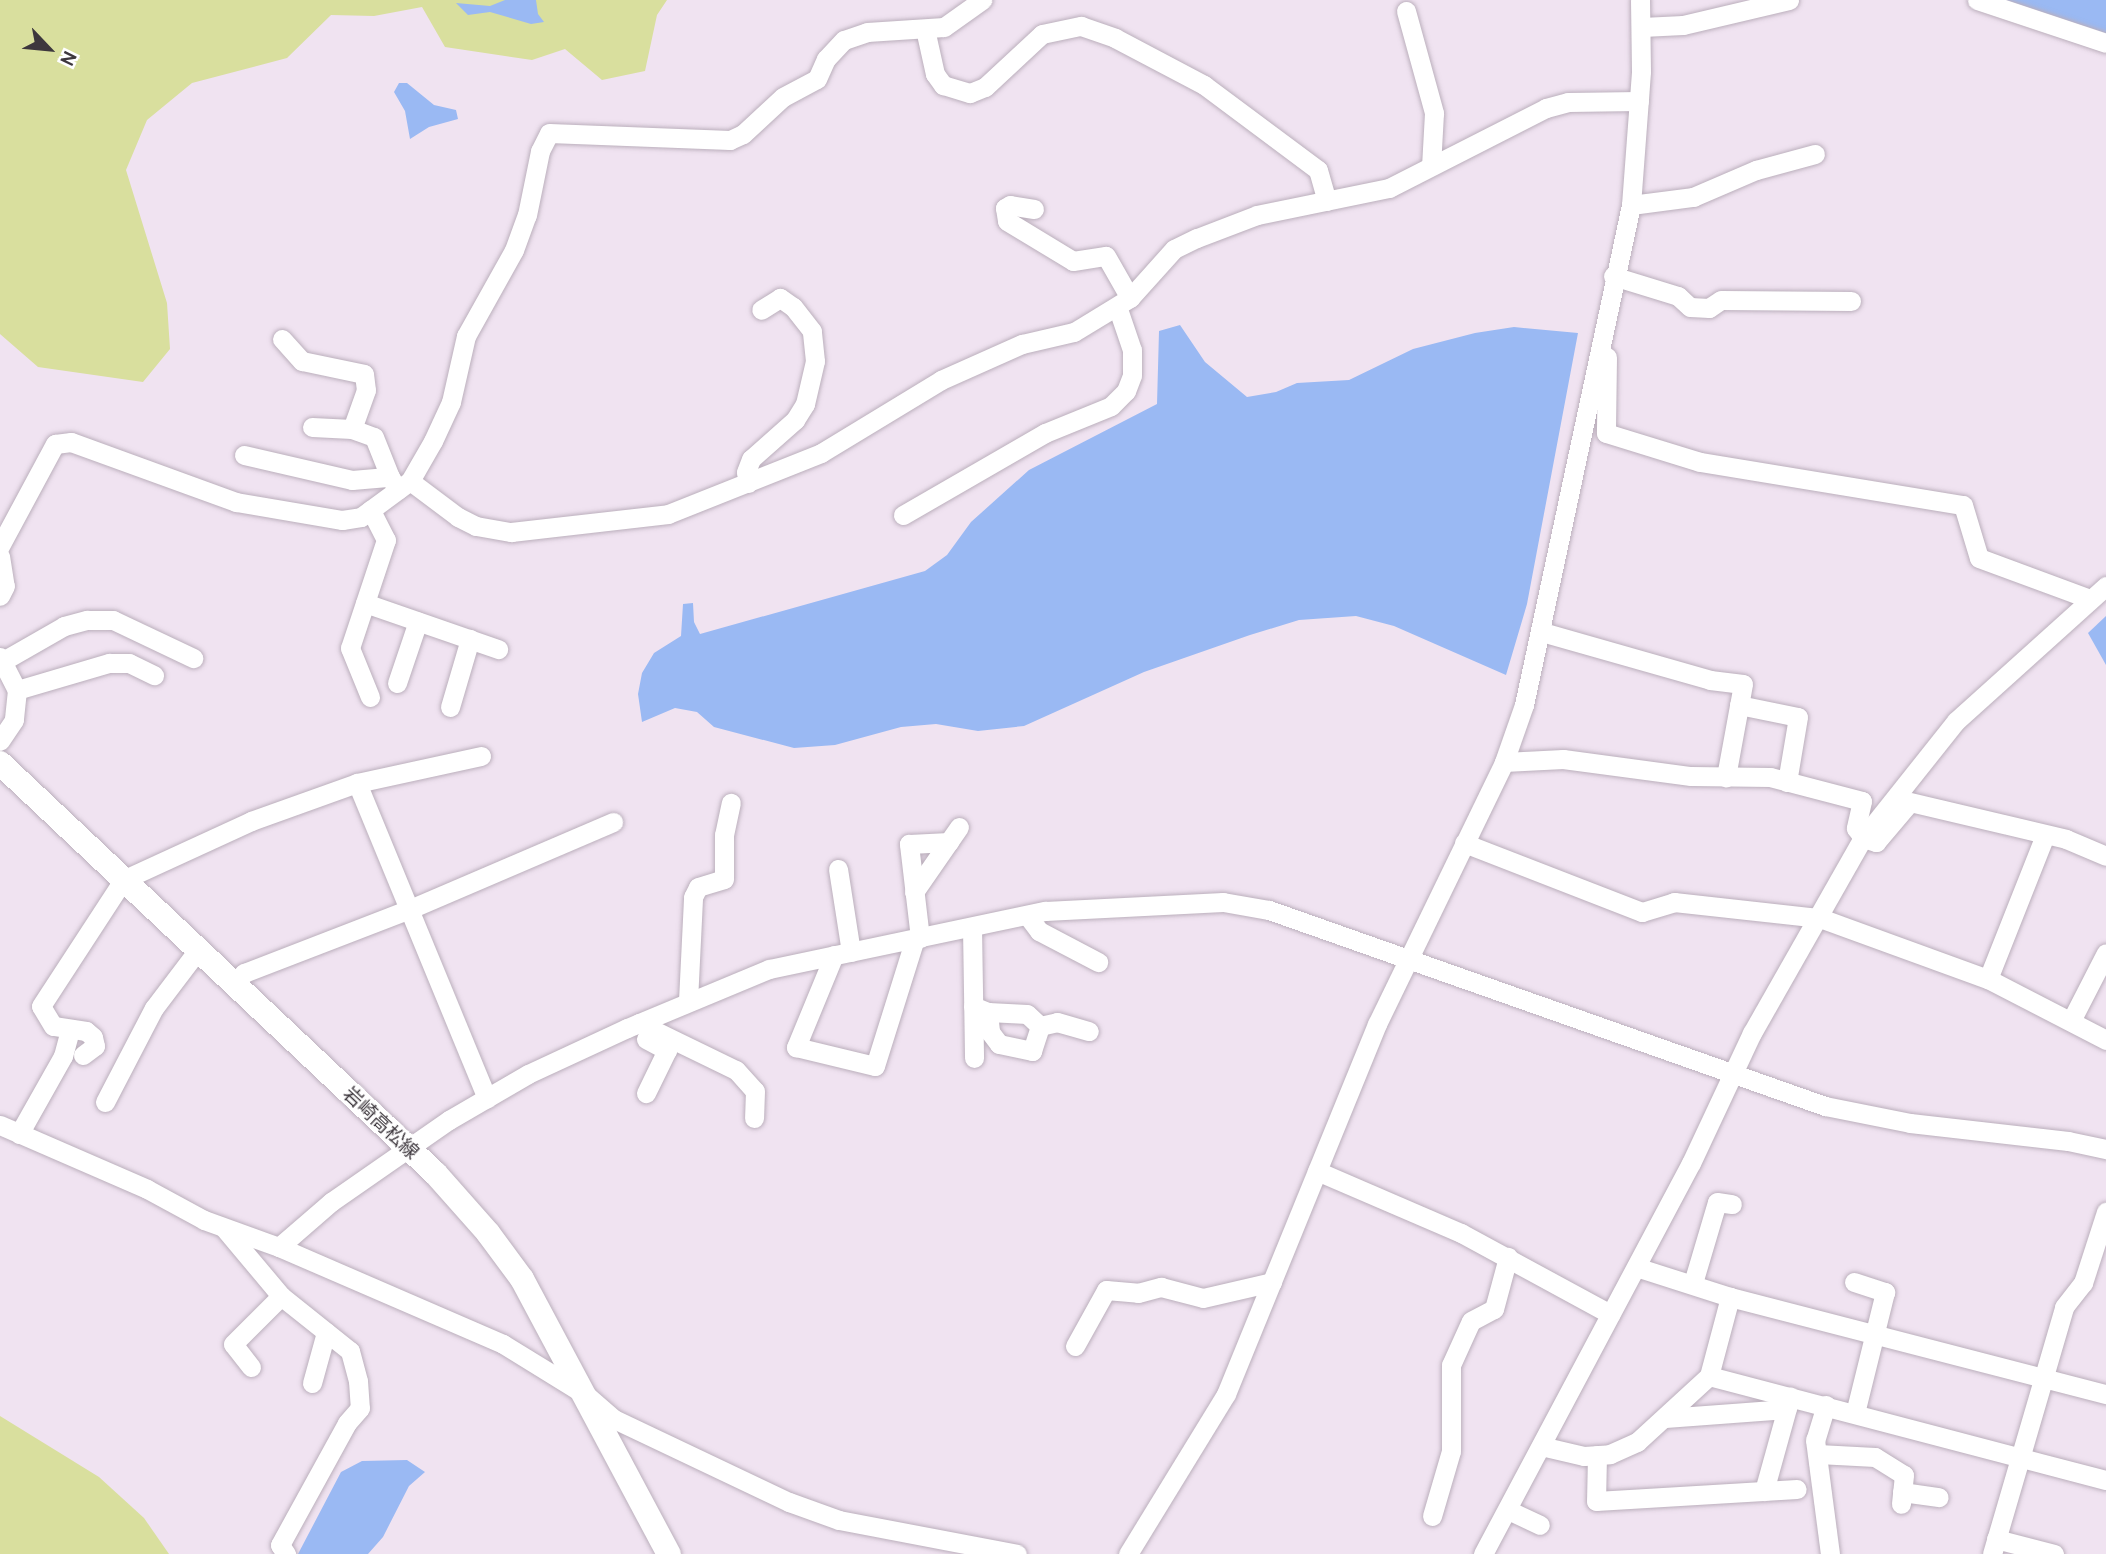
<!DOCTYPE html>
<meta charset="utf-8">
<style>
body{margin:0}
#map{position:relative;width:2106px;height:1554px;overflow:hidden;background:#f0e3f1;font-family:Cabin,"Noto Sans JP",sans-serif}
div>[style]{position:absolute}
[style*='--x']{left:calc(var(--x)*1px);top:calc(var(--y)*1px);width:calc(var(--w)*1px);rotate:calc(var(--a)*1deg)}
.green>*{inset:0;background:#d9df9e}
.water>*{inset:0;background:#9ab9f3}
.roads{filter:drop-shadow(0 0 2px #bbafbc) drop-shadow(0 0 2px #bbafbc)}
.minor>*{height:19px;margin:-9.5px;padding:0 9.5px;transform-origin:9.5px;border-radius:9.5px;background:#fff}
.major>*{height:24px;margin:-12px;padding:0 12px;transform-origin:12px;border-radius:12px;background:#fff}
span{translate:-50% -50%;white-space:nowrap;text-align:center;line-height:1.15;-webkit-text-stroke:6px #fff;paint-order:stroke}
.street-label{font-size:19px;color:#3d373d}
.north{position:absolute;left:14px;top:14px;width:70px;height:70px;-webkit-text-stroke:5px #fff;paint-order:stroke;rotate:116deg;font-size:19px;font-weight:700;line-height:28px;text-align:center;color:#3d373d}
.north::after{content:'';display:block;margin:auto;width:24px;height:32px;background:#3d373d;clip-path:polygon(50% 0,100% 100%,50% 72%,0 100%)}
</style>
<div id="map">
<div class="green">
<div style="clip-path:polygon(0 0,667px 0,657px 15px,645px 71px,602px 80px,565px 49px,532px 60px,445px 47px,422px 7px,374px 16px,331px 15px,287px 58px,192px 83px,147px 120px,126px 170px,167px 303px,170px 349px,143px 382px,38px 367px,0 334px)"></div>
<div style="clip-path:polygon(0 1416px,99px 1477px,144px 1518px,169px 1554px,0 1554px)"></div>
</div>
<div class="water">
<div style="clip-path:polygon(505px 0,536px 0,538px 14px,544px 22px,531px 24px,490px 12px,468px 15px,456px 3px,490px 6px)"></div>
<div style="clip-path:polygon(1996px 0,2106px 0,2106px 37px)"></div>
<div style="clip-path:polygon(399px 83px,407px 83px,434px 105px,456px 110px,458px 119px,429px 127px,410px 139px,405px 111px,394px 92px)"></div>
<div style="clip-path:polygon(1180px 325px,1205px 362px,1247px 397px,1276px 392px,1297px 383px,1349px 380px,1413px 349px,1475px 333px,1514px 327px,1578px 333px,1527px 604px,1506px 675px,1394px 626px,1356px 616px,1299px 620px,1250px 635px,1144px 672px,1024px 726px,978px 731px,936px 724px,901px 727px,835px 745px,794px 748px,714px 727px,697px 712px,675px 708px,642px 722px,638px 694px,642px 673px,654px 653px,681px 636px,683px 604px,693px 603px,694px 622px,700px 634px,925px 571px,947px 555px,971px 522px,1029px 470px,1157px 404px,1159px 331px)"></div>
<div style="clip-path:polygon(2106px 616px,2106px 665px,2088px 633px)"></div>
<div style="clip-path:polygon(407px 1460px,425px 1472px,409px 1486px,383px 1537px,368px 1554px,298px 1554px,341px 1472px,362px 1461px)"></div>
</div>
<div class="roads">
<div class="minor">
<div style="--x:1977;--y:0;--w:136;--a:18.4"></div>
<div style="--x:1406;--y:11;--w:106;--a:74.6"></div>
<div style="--x:1434;--y:113;--w:53;--a:93.2"></div>
<div style="--x:1642;--y:27;--w:41;--a:-2.8"></div>
<div style="--x:1683;--y:25;--w:109;--a:-13.3"></div>
<div style="--x:925;--y:29;--w:46;--a:77.5"></div>
<div style="--x:935;--y:74;--w:14;--a:54"></div>
<div style="--x:943;--y:85;--w:28;--a:17"></div>
<div style="--x:970;--y:93;--w:16;--a:-22"></div>
<div style="--x:985;--y:87;--w:78;--a:-42.9"></div>
<div style="--x:1042;--y:34;--w:40;--a:-12"></div>
<div style="--x:1081;--y:26;--w:36;--a:19"></div>
<div style="--x:1115;--y:38;--w:101;--a:27.8"></div>
<div style="--x:1204;--y:85;--w:142;--a:36.7"></div>
<div style="--x:1318;--y:170;--w:32;--a:74"></div>
<div style="--x:1631;--y:205;--w:63;--a:-7.4"></div>
<div style="--x:1693;--y:197;--w:69;--a:-23.2"></div>
<div style="--x:1756;--y:170;--w:61;--a:-15.2"></div>
<div style="--x:1034;--y:209;--w:24;--a:-171"></div>
<div style="--x:1010;--y:205;--w:6;--a:149"></div>
<div style="--x:1005;--y:208;--w:13;--a:81"></div>
<div style="--x:1007;--y:221;--w:77;--a:31.2"></div>
<div style="--x:1073;--y:261;--w:33;--a:-9"></div>
<div style="--x:1106;--y:256;--w:48;--a:60.3"></div>
<div style="--x:1613;--y:276;--w:68;--a:17.1"></div>
<div style="--x:1678;--y:296;--w:16;--a:43"></div>
<div style="--x:1690;--y:307;--w:19;--a:3"></div>
<div style="--x:1709;--y:308;--w:14;--a:-34"></div>
<div style="--x:1721;--y:300;--w:130;--a:0.4"></div>
<div style="--x:282;--y:339;--w:30;--a:48"></div>
<div style="--x:302;--y:361;--w:63;--a:11.8"></div>
<div style="--x:364;--y:374;--w:16;--a:83"></div>
<div style="--x:366;--y:390;--w:41;--a:109.7"></div>
<div style="--x:1607;--y:357;--w:76;--a:90.8"></div>
<div style="--x:1606;--y:433;--w:98;--a:17.1"></div>
<div style="--x:1700;--y:462;--w:266;--a:9.3"></div>
<div style="--x:1963;--y:505;--w:55;--a:73.2"></div>
<div style="--x:1979;--y:558;--w:118;--a:20.3"></div>
<div style="--x:312;--y:427;--w:40;--a:2.9"></div>
<div style="--x:352;--y:429;--w:23;--a:20"></div>
<div style="--x:374;--y:437;--w:43;--a:68.2"></div>
<div style="--x:244;--y:455;--w:111;--a:13"></div>
<div style="--x:352;--y:480;--w:38;--a:-5"></div>
<div style="--x:390;--y:477;--w:15;--a:58"></div>
<div style="--x:410;--y:481;--w:60;--a:36.9"></div>
<div style="--x:458;--y:517;--w:20;--a:27"></div>
<div style="--x:476;--y:526;--w:36;--a:10"></div>
<div style="--x:511;--y:532;--w:158;--a:-6.5"></div>
<div style="--x:668;--y:514;--w:165;--a:-21.7"></div>
<div style="--x:821;--y:453;--w:140;--a:-31.3"></div>
<div style="--x:941;--y:380;--w:89;--a:-24"></div>
<div style="--x:1022;--y:344;--w:53;--a:-13"></div>
<div style="--x:1074;--y:332;--w:66;--a:-31.3"></div>
<div style="--x:1130;--y:298;--w:66;--a:-48.1"></div>
<div style="--x:1174;--y:249;--w:25;--a:-26"></div>
<div style="--x:1197;--y:238;--w:64;--a:-21"></div>
<div style="--x:1257;--y:215;--w:135;--a:-11.6"></div>
<div style="--x:1389;--y:188;--w:176;--a:-27"></div>
<div style="--x:1546;--y:108;--w:23;--a:-15"></div>
<div style="--x:1568;--y:102;--w:71;--a:-0.8"></div>
<div style="--x:748;--y:483;--w:11;--a:-100"></div>
<div style="--x:746;--y:472;--w:14;--a:-69"></div>
<div style="--x:751;--y:459;--w:59;--a:-41.6"></div>
<div style="--x:795;--y:420;--w:19;--a:-58"></div>
<div style="--x:805;--y:404;--w:44;--a:-76.9"></div>
<div style="--x:815;--y:361;--w:30;--a:-96"></div>
<div style="--x:812;--y:331;--w:31;--a:-128"></div>
<div style="--x:793;--y:307;--w:16;--a:-145"></div>
<div style="--x:780;--y:298;--w:22;--a:148"></div>
<div style="--x:903;--y:515;--w:164;--a:-30"></div>
<div style="--x:1045;--y:433;--w:71;--a:-22.2"></div>
<div style="--x:1111;--y:406;--w:21;--a:-45"></div>
<div style="--x:1126;--y:391;--w:17;--a:-69"></div>
<div style="--x:1132;--y:375;--w:25;--a:-90"></div>
<div style="--x:1132;--y:350;--w:46;--a:-108.8"></div>
<div style="--x:0;--y:546;--w:116;--a:-61.7"></div>
<div style="--x:55;--y:444;--w:16;--a:-7"></div>
<div style="--x:71;--y:442;--w:176;--a:20"></div>
<div style="--x:236;--y:502;--w:108;--a:9.6"></div>
<div style="--x:342;--y:520;--w:19;--a:-9"></div>
<div style="--x:361;--y:517;--w:61;--a:-36.3"></div>
<div style="--x:410;--y:481;--w:46;--a:-60.1"></div>
<div style="--x:433;--y:441;--w:43;--a:-65.2"></div>
<div style="--x:451;--y:402;--w:68;--a:-77.2"></div>
<div style="--x:466;--y:336;--w:98;--a:-60.8"></div>
<div style="--x:514;--y:250;--w:37;--a:-70"></div>
<div style="--x:527;--y:215;--w:65;--a:-78.5"></div>
<div style="--x:540;--y:151;--w:20;--a:-63"></div>
<div style="--x:549;--y:133;--w:181;--a:2.2"></div>
<div style="--x:730;--y:140;--w:14;--a:-25"></div>
<div style="--x:743;--y:134;--w:54;--a:-42.8"></div>
<div style="--x:783;--y:97;--w:38;--a:-28"></div>
<div style="--x:817;--y:79;--w:22;--a:-66"></div>
<div style="--x:826;--y:59;--w:26;--a:-47"></div>
<div style="--x:844;--y:40;--w:24;--a:-19"></div>
<div style="--x:867;--y:32;--w:77;--a:-3.7"></div>
<div style="--x:944;--y:27;--w:47;--a:-35.4"></div>
<div style="--x:0;--y:556;--w:30;--a:81"></div>
<div style="--x:5;--y:586;--w:11;--a:117"></div>
<div style="--x:365;--y:603;--w:141;--a:19.1"></div>
<div style="--x:1542;--y:632;--w:175;--a:15.9"></div>
<div style="--x:1710;--y:680;--w:33;--a:7"></div>
<div style="--x:1743;--y:684;--w:95;--a:100.4"></div>
<div style="--x:0;--y:657;--w:37;--a:63"></div>
<div style="--x:17;--y:690;--w:30;--a:96"></div>
<div style="--x:14;--y:720;--w:25;--a:124"></div>
<div style="--x:3;--y:661;--w:70;--a:-29.8"></div>
<div style="--x:64;--y:626;--w:24;--a:-15"></div>
<div style="--x:87;--y:620;--w:26;--a:0"></div>
<div style="--x:113;--y:620;--w:89;--a:25.4"></div>
<div style="--x:397;--y:683;--w:65;--a:-71.3"></div>
<div style="--x:17;--y:690;--w:96;--a:-16.4"></div>
<div style="--x:109;--y:663;--w:20;--a:0"></div>
<div style="--x:129;--y:663;--w:28;--a:26"></div>
<div style="--x:370;--y:697;--w:53;--a:-112.2"></div>
<div style="--x:350;--y:648;--w:114;--a:-71.6"></div>
<div style="--x:386;--y:540;--w:34;--a:-117"></div>
<div style="--x:1739;--y:705;--w:60;--a:11.5"></div>
<div style="--x:1798;--y:717;--w:66;--a:99.6"></div>
<div style="--x:450;--y:707;--w:71;--a:-73.6"></div>
<div style="--x:1504;--y:762;--w:59;--a:-2.9"></div>
<div style="--x:1563;--y:759;--w:129;--a:7.6"></div>
<div style="--x:1691;--y:776;--w:79;--a:0.7"></div>
<div style="--x:1770;--y:777;--w:95;--a:14.6"></div>
<div style="--x:1862;--y:801;--w:28;--a:103"></div>
<div style="--x:1856;--y:828;--w:12;--a:55"></div>
<div style="--x:1863;--y:838;--w:14;--a:17"></div>
<div style="--x:1876;--y:842;--w:52;--a:-49.6"></div>
<div style="--x:1910;--y:802;--w:160;--a:13.3"></div>
<div style="--x:2066;--y:839;--w:43;--a:23"></div>
<div style="--x:357;--y:783;--w:341;--a:67.6"></div>
<div style="--x:1464;--y:843;--w:191;--a:21.2"></div>
<div style="--x:1642;--y:912;--w:34;--a:-17"></div>
<div style="--x:1674;--y:902;--w:147;--a:6.3"></div>
<div style="--x:1820;--y:918;--w:179;--a:20"></div>
<div style="--x:1988;--y:979;--w:133;--a:27.3"></div>
<div style="--x:838;--y:869;--w:84;--a:81.1"></div>
<div style="--x:914;--y:892;--w:79;--a:-55.3"></div>
<div style="--x:1027;--y:915;--w:20;--a:53"></div>
<div style="--x:1039;--y:931;--w:67;--a:27.7"></div>
<div style="--x:972;--y:927;--w:131;--a:89.1"></div>
<div style="--x:920;--y:938;--w:95;--a:-96.7"></div>
<div style="--x:909;--y:844;--w:40;--a:-2.9"></div>
<div style="--x:834;--y:955;--w:100;--a:112.4"></div>
<div style="--x:796;--y:1047;--w:81;--a:13.5"></div>
<div style="--x:875;--y:1066;--w:134;--a:-72.6"></div>
<div style="--x:1988;--y:979;--w:155;--a:-68.4"></div>
<div style="--x:234;--y:984;--w:15;--a:-48"></div>
<div style="--x:244;--y:973;--w:178;--a:-21.1"></div>
<div style="--x:410;--y:909;--w:221;--a:-23.2"></div>
<div style="--x:688;--y:1001;--w:104;--a:-87.2"></div>
<div style="--x:693;--y:897;--w:11;--a:-63"></div>
<div style="--x:698;--y:887;--w:27;--a:-17"></div>
<div style="--x:724;--y:879;--w:44;--a:-90"></div>
<div style="--x:724;--y:835;--w:33;--a:-78"></div>
<div style="--x:973;--y:1006;--w:16;--a:22"></div>
<div style="--x:988;--y:1012;--w:39;--a:3"></div>
<div style="--x:1027;--y:1014;--w:18;--a:43"></div>
<div style="--x:1040;--y:1026;--w:17;--a:-13"></div>
<div style="--x:1057;--y:1022;--w:33;--a:16"></div>
<div style="--x:988;--y:1012;--w:20;--a:84"></div>
<div style="--x:990;--y:1032;--w:15;--a:53"></div>
<div style="--x:999;--y:1044;--w:34;--a:12"></div>
<div style="--x:1032;--y:1051;--w:26;--a:-72"></div>
<div style="--x:2071;--y:1021;--w:76;--a:-62.8"></div>
<div style="--x:639;--y:1023;--w:108;--a:25.9"></div>
<div style="--x:736;--y:1070;--w:28;--a:48"></div>
<div style="--x:755;--y:1091;--w:27;--a:92"></div>
<div style="--x:646;--y:1039;--w:24;--a:28"></div>
<div style="--x:667;--y:1050;--w:48;--a:116"></div>
<div style="--x:83;--y:1055;--w:15;--a:-37"></div>
<div style="--x:95;--y:1046;--w:9;--a:-103"></div>
<div style="--x:93;--y:1037;--w:9;--a:-139"></div>
<div style="--x:86;--y:1031;--w:33;--a:-171"></div>
<div style="--x:53;--y:1026;--w:23;--a:-121"></div>
<div style="--x:41;--y:1006;--w:150;--a:-56.9"></div>
<div style="--x:123;--y:880;--w:141;--a:-24.7"></div>
<div style="--x:251;--y:821;--w:113;--a:-19.7"></div>
<div style="--x:357;--y:783;--w:127;--a:-12.3"></div>
<div style="--x:105;--y:1102;--w:106;--a:-62.5"></div>
<div style="--x:154;--y:1008;--w:73;--a:-52.8"></div>
<div style="--x:0;--y:1125;--w:160;--a:23.5"></div>
<div style="--x:147;--y:1189;--w:65;--a:28.5"></div>
<div style="--x:204;--y:1220;--w:80;--a:19.8"></div>
<div style="--x:279;--y:1247;--w:244;--a:23.4"></div>
<div style="--x:503;--y:1344;--w:97;--a:31.6"></div>
<div style="--x:586;--y:1395;--w:37;--a:41"></div>
<div style="--x:614;--y:1419;--w:194;--a:25.4"></div>
<div style="--x:789;--y:1502;--w:53;--a:19.8"></div>
<div style="--x:839;--y:1520;--w:181;--a:10.8"></div>
<div style="--x:19;--y:1134;--w:90;--a:-60.6"></div>
<div style="--x:63;--y:1056;--w:27;--a:-75"></div>
<div style="--x:1317;--y:1171;--w:157;--a:23.3"></div>
<div style="--x:1461;--y:1233;--w:170;--a:28.5"></div>
<div style="--x:224;--y:1228;--w:89;--a:50"></div>
<div style="--x:281;--y:1296;--w:88;--a:38.6"></div>
<div style="--x:350;--y:1351;--w:31;--a:75"></div>
<div style="--x:358;--y:1381;--w:27;--a:86"></div>
<div style="--x:360;--y:1408;--w:20;--a:131"></div>
<div style="--x:347;--y:1423;--w:139;--a:118.8"></div>
<div style="--x:280;--y:1545;--w:11;--a:56"></div>
<div style="--x:279;--y:1247;--w:69;--a:-40.9"></div>
<div style="--x:331;--y:1202;--w:144;--a:-34.8"></div>
<div style="--x:449;--y:1120;--w:91;--a:-30.2"></div>
<div style="--x:528;--y:1074;--w:109;--a:-24.9"></div>
<div style="--x:627;--y:1028;--w:154;--a:-22.6"></div>
<div style="--x:769;--y:969;--w:282;--a:-11.9"></div>
<div style="--x:1045;--y:911;--w:178;--a:-2.9"></div>
<div style="--x:1223;--y:902;--w:47;--a:9.9"></div>
<div style="--x:1269;--y:910;--w:590;--a:19.42"></div>
<div style="--x:1825;--y:1106;--w:87;--a:11.3"></div>
<div style="--x:1910;--y:1123;--w:159;--a:6.5"></div>
<div style="--x:2068;--y:1141;--w:39;--a:12"></div>
<div style="--x:1636;--y:1267;--w:99;--a:17.7"></div>
<div style="--x:1730;--y:1297;--w:388;--a:14.5"></div>
<div style="--x:1854;--y:1282;--w:33;--a:18"></div>
<div style="--x:1885;--y:1292;--w:125;--a:103.9"></div>
<div style="--x:1693;--y:1283;--w:84;--a:-73.5"></div>
<div style="--x:1717;--y:1202;--w:15;--a:8"></div>
<div style="--x:1075;--y:1346;--w:64;--a:-61"></div>
<div style="--x:1106;--y:1290;--w:32;--a:5"></div>
<div style="--x:1138;--y:1293;--w:24;--a:-15"></div>
<div style="--x:1161;--y:1287;--w:43;--a:14.7"></div>
<div style="--x:1203;--y:1298;--w:71;--a:-13.1"></div>
<div style="--x:251;--y:1367;--w:29;--a:-128"></div>
<div style="--x:233;--y:1344;--w:68;--a:-45"></div>
<div style="--x:1709;--y:1376;--w:82;--a:-75.1"></div>
<div style="--x:312;--y:1383;--w:53;--a:-74.6"></div>
<div style="--x:1826;--y:1405;--w:37;--a:107"></div>
<div style="--x:1815;--y:1440;--w:115;--a:82.5"></div>
<div style="--x:1665;--y:1418;--w:122;--a:-4.2"></div>
<div style="--x:1541;--y:1446;--w:44;--a:13.1"></div>
<div style="--x:1584;--y:1456;--w:26;--a:-4"></div>
<div style="--x:1610;--y:1454;--w:30;--a:-24"></div>
<div style="--x:1637;--y:1442;--w:98;--a:-42.5"></div>
<div style="--x:1709;--y:1376;--w:410;--a:14.7"></div>
<div style="--x:1818;--y:1454;--w:57;--a:3"></div>
<div style="--x:1875;--y:1457;--w:34;--a:32"></div>
<div style="--x:1904;--y:1475;--w:29;--a:96"></div>
<div style="--x:1597;--y:1455;--w:46;--a:91.2"></div>
<div style="--x:1596;--y:1501;--w:201;--a:-3.4"></div>
<div style="--x:1764;--y:1491;--w:98;--a:-74.5"></div>
<div style="--x:1902;--y:1492;--w:37;--a:8"></div>
<div style="--x:1508;--y:1510;--w:35;--a:25"></div>
<div style="--x:1432;--y:1516;--w:68;--a:-73.7"></div>
<div style="--x:1451;--y:1451;--w:86;--a:-90"></div>
<div style="--x:1451;--y:1365;--w:48;--a:-65.6"></div>
<div style="--x:1471;--y:1321;--w:26;--a:-28"></div>
<div style="--x:1494;--y:1309;--w:54;--a:-74.9"></div>
<div style="--x:1996;--y:1539;--w:60;--a:14.5"></div>
<div style="--x:1128;--y:1554;--w:188;--a:-58.5"></div>
<div style="--x:1226;--y:1394;--w:400;--a:-67.8"></div>
<div style="--x:1377;--y:1024;--w:291;--a:-64.1"></div>
<div style="--x:1504;--y:762;--w:60;--a:-70.7"></div>
<div style="--x:1524;--y:705;--w:511;--a:-77.92"></div>
<div style="--x:1631;--y:205;--w:134;--a:-85.7"></div>
<div style="--x:1641;--y:71;--w:71;--a:-90.8"></div>
<div style="--x:1483;--y:1554;--w:443;--a:-62"></div>
<div style="--x:1691;--y:1163;--w:144;--a:-64.9"></div>
<div style="--x:1752;--y:1033;--w:224;--a:-60.4"></div>
<div style="--x:1863;--y:838;--w:149;--a:-51.5"></div>
<div style="--x:1956;--y:721;--w:202;--a:-42"></div>
<div style="--x:1992;--y:1554;--w:257;--a:-73.7"></div>
<div style="--x:2064;--y:1307;--w:31;--a:-52"></div>
<div style="--x:2083;--y:1283;--w:75;--a:-72.1"></div>
</div>
<div class="major">
<div style="--x:0;--y:763;--w:598;--a:43.31"></div>
<div style="--x:435;--y:1173;--w:80;--a:48.5"></div>
<div style="--x:488;--y:1233;--w:57;--a:53.5"></div>
<div style="--x:522;--y:1279;--w:312;--a:61.9"></div>
</div>
</div>
<div class="street-label">
<span style="left:381px;top:1123px;rotate:43deg">岩崎高松線</span>
</div>
<div class="north">N</div>
</div>
